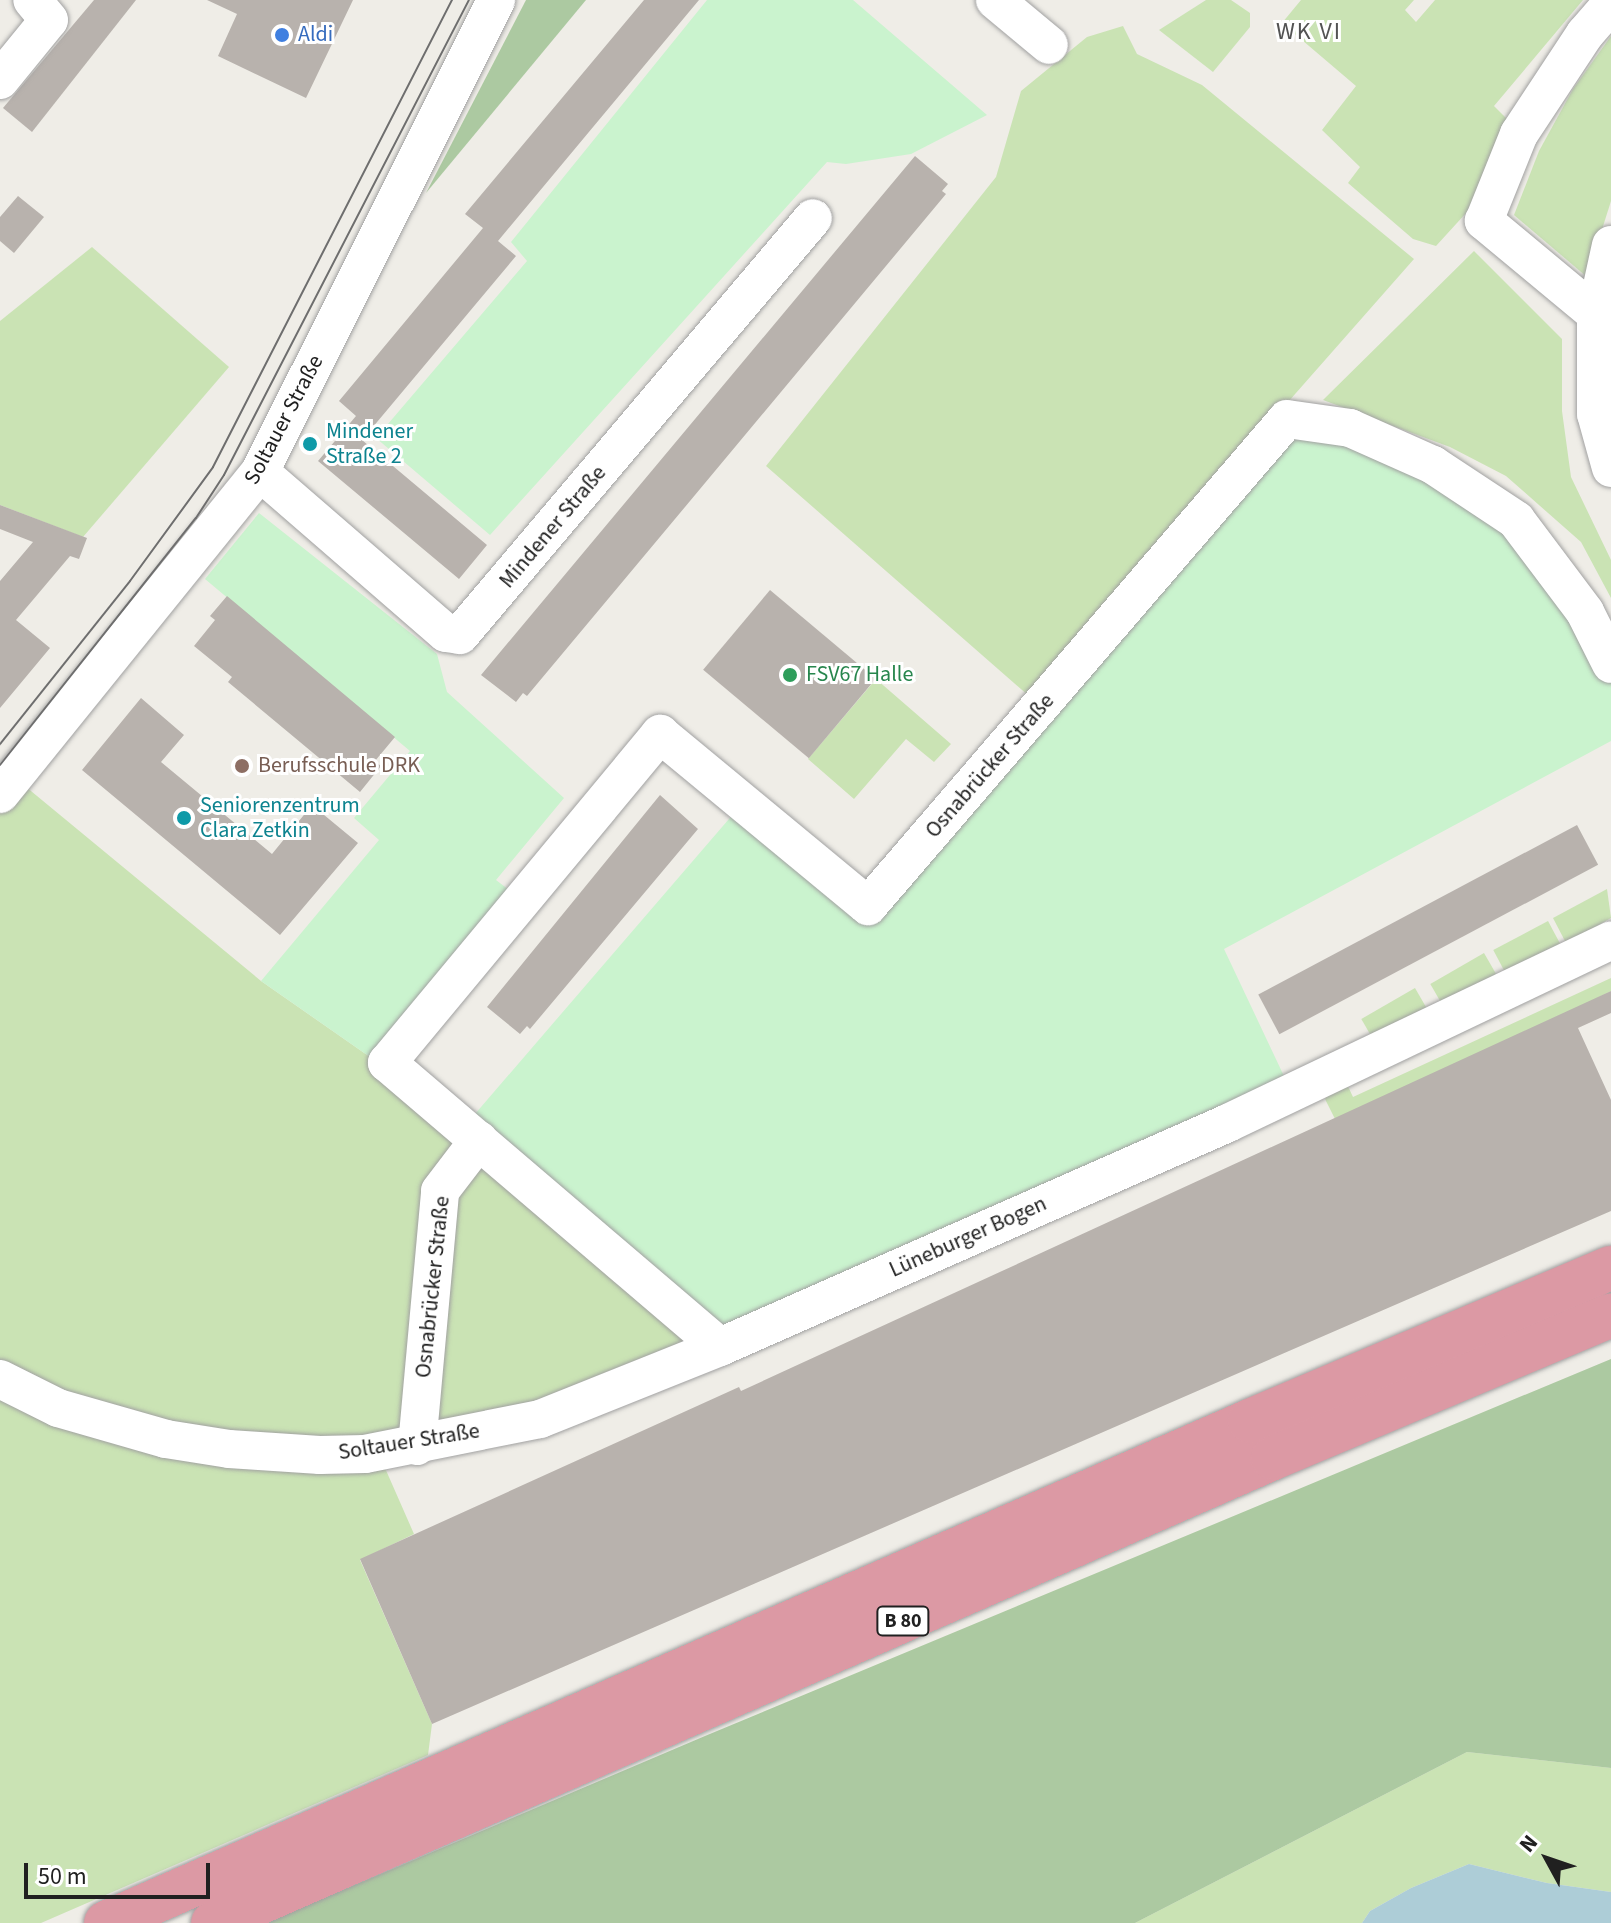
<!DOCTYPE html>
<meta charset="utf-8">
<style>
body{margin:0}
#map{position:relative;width:1611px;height:1923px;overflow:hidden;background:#efede7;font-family:"Source Sans 3",sans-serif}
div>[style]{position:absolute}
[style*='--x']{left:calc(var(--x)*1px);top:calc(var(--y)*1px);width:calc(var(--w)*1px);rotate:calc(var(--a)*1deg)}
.grass>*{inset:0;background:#cae3b4;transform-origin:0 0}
.forest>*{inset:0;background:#acc9a1}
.park>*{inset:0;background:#caf3ce}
.water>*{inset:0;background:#adcdd7}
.building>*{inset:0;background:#b8b2ad;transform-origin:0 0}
.roads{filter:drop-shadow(0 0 2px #a1a1a1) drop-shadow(0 0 2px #a1a1a1)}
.minor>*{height:38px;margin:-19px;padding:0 19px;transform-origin:19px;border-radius:19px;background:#fff}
.highway>*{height:44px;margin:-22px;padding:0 22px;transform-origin:22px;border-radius:22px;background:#dc99a4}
.tram>*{height:2px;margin:-1px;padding:0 1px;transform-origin:1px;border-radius:1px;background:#6e6e6e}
.dots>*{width:22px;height:22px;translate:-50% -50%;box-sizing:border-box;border:4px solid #fff;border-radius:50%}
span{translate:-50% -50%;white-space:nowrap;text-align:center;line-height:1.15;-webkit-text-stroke:6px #fff;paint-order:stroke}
.shield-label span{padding:2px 6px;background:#fff;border:2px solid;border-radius:6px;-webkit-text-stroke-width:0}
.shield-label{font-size:20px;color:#202020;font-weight:700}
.shop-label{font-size:22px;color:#366cbe}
.left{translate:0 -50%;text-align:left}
.street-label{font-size:22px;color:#202020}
.culture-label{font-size:22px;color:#0d838f}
.leisure-label{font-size:22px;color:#27864d}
.education-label{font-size:22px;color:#785e54}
.neighbourhood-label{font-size:24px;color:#535353;letter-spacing:2px}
.north{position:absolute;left:1507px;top:1819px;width:80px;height:80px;-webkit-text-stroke:6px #fff;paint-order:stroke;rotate:310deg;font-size:22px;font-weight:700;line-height:32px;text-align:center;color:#202020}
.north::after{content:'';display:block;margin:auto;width:28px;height:36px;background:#202020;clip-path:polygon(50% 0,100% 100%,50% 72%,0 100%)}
.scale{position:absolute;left:24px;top:1863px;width:186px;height:36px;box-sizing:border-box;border:4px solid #202020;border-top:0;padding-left:10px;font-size:24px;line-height:28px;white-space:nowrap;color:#202020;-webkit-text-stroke:6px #fff;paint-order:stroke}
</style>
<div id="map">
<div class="grass">
<div style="clip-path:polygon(1206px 0,1231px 0,1250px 13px,1250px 27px,1213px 72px,1159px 30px)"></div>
<div style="clip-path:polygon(1301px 0,1414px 0,1405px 10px,1416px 22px,1435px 0,1583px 0,1494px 106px,1510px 122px,1467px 212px,1436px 246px,1413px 239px,1348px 183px,1360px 167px,1322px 130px,1356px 86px,1282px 23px)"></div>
<div style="clip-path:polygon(1123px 26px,1137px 54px,1202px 85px,1414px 259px,1029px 696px,766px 466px,996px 177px,1021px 91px,1087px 37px)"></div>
<div style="clip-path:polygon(1611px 36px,1611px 201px,1587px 277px,1514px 215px,1539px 151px,1573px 89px)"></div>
<div style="clip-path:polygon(92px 247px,229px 367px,83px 537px,0 505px,0 321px)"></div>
<div style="clip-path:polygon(1474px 251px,1562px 339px,1562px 411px,1571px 477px,1611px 560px,1611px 598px,1581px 542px,1506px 476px,1450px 447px,1323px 400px)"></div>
<div style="clip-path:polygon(876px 679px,951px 744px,934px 762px,906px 739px,854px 799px,808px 759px)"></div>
<div style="clip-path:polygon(14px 777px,261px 981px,370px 1057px,720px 1347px,385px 1468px,414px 1534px,360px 1560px,432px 1724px,428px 1755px,41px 1923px,0 1923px,0 794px)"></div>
<div style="clip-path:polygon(1607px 889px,1611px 918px,1566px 943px,1553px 918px)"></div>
<div style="left:1548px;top:921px;width:27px;height:62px;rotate:62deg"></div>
<div style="left:1484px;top:953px;width:28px;height:62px;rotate:60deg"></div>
<div style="clip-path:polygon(1611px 978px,1611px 991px,1341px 1131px,1325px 1099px,1333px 1085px,1345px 1080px,1353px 1097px)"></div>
<div style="left:1415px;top:988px;width:28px;height:62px;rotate:60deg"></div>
<div style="clip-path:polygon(1467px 1752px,1611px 1768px,1611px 1892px,1547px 1883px,1469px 1864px,1411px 1888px,1370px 1911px,1362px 1923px,1135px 1923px)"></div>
</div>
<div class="forest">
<div style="clip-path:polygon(526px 0,586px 0,426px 193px)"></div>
<div style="clip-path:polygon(1611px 1359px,1611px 1768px,1467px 1752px,1135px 1923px,265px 1923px,705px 1736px)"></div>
</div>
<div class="park">
<div style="clip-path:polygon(707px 0,853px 0,987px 115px,911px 154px,846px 164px,827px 162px,490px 535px,376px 438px,527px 261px,511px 242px)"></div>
<div style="clip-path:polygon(1287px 419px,1520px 524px,1611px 664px,1611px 741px,1224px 949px,1292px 1093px,720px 1347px,475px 1114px,741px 805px,867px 906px)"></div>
<div style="clip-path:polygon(259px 513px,437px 654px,447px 692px,564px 798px,496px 880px,513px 893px,370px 1057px,261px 981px,379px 840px,354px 818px,410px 751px,205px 579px)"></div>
</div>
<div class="water">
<div style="clip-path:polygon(1469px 1864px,1547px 1883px,1611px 1892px,1611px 1923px,1362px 1923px,1370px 1911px,1411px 1888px)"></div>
</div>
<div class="building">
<div style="clip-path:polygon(94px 0,136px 0,32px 132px,3px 108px)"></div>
<div style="clip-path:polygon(207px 0,353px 0,306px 98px,218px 56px,237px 14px)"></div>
<div style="clip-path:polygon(644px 0,699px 0,498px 241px,516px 256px,362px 440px,487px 545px,459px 579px,318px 461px,356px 416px,339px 401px,483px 228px,465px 214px)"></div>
<div style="clip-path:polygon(915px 156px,948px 184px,942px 191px,946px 194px,685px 507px,527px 696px,523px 693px,516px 702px,481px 675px)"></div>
<div style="clip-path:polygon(18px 196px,44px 217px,14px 253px,0 241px,0 217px)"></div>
<div style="clip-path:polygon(0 505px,87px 538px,79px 559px,70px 556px,16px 620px,50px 648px,0 708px,0 581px,33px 542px,0 529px)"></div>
<div style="left:770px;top:590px;width:138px;height:104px;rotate:40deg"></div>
<div style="clip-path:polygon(227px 596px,395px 737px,375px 761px,381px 766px,360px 792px,228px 682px,232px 677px,194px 646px,215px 620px,210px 616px)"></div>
<div style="clip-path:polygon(141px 698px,184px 735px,161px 762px,272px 854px,312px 805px,358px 843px,280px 935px,82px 770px)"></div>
<div style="clip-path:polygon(660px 795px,698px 829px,530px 1029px,527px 1026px,520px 1034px,487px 1007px)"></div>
<div style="left:1577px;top:825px;width:45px;height:361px;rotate:62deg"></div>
<div style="clip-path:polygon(1611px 991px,1611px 1013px,1578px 1028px,1611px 1100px,1611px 1211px,432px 1724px,360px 1559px,739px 1387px,741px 1391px)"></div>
</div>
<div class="roads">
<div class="minor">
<div style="--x:995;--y:0;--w:70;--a:39.8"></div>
<div style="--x:0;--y:80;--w:77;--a:-50.8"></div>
<div style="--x:49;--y:20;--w:26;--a:-130"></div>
<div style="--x:1611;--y:245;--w:71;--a:102.3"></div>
<div style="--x:1596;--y:314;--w:100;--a:90"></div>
<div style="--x:1596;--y:414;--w:56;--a:74.5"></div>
<div style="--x:1596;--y:314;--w:146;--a:-140.3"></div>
<div style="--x:1484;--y:221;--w:94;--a:-68.1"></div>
<div style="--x:1519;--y:134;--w:120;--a:-56.6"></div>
<div style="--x:1585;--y:34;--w:40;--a:-49"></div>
<div style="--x:260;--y:472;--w:246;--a:40.9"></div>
<div style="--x:446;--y:633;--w:14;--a:8"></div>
<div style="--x:460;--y:635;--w:546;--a:-49.75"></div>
<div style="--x:0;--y:794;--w:414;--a:-51.1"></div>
<div style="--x:260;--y:472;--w:528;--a:-63.43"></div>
<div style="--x:720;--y:1347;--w:438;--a:-139.5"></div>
<div style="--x:387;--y:1063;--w:428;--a:-50.3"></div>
<div style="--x:660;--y:734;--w:270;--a:39.6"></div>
<div style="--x:868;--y:906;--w:642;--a:-49.29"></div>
<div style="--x:1287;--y:419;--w:64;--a:8.1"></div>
<div style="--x:1350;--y:428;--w:91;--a:24"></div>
<div style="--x:1433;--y:465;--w:100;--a:33.5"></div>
<div style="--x:1516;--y:520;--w:115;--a:53.1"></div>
<div style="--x:1585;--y:612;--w:58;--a:63.4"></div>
<div style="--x:0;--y:1379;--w:65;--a:26.6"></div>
<div style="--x:58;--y:1408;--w:112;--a:16"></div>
<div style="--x:166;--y:1439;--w:64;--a:9"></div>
<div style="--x:229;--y:1449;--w:91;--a:3.8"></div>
<div style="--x:320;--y:1455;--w:45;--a:-1.3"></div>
<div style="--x:365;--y:1454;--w:178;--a:-11.3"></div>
<div style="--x:540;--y:1419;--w:194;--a:-21.8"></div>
<div style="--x:720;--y:1347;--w:555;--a:-23.79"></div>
<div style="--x:1228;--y:1123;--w:424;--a:-25.5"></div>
<div style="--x:417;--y:1446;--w:256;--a:-84.8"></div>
<div style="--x:440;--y:1191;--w:64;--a:-52.6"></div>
</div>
<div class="highway">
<div style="--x:106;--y:1923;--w:1249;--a:-23.69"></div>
<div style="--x:1250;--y:1421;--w:392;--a:-23"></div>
<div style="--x:213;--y:1923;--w:1158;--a:-23.69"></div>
<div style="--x:1273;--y:1458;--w:367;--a:-22.9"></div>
</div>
</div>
<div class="tram">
<div style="--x:0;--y:744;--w:208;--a:-51.4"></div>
<div style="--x:130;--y:581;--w:141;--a:-53.9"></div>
<div style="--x:213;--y:467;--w:525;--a:-62.9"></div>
<div style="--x:0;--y:765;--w:315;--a:-51.6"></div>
<div style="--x:196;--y:518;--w:51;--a:-56.9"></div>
<div style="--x:224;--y:475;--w:534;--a:-62.72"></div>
</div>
<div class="dots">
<div style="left:282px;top:35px;background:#3f7fe0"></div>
<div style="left:310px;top:444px;background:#0f9aa8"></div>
<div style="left:790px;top:675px;background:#2e9e5b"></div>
<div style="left:242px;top:766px;background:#8d6e63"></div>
<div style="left:184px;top:818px;background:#0f9aa8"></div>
</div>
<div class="shield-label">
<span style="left:903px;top:1621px">B 80</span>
</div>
<div class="shop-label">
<span class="left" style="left:298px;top:35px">Aldi</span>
</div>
<div class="street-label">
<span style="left:284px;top:420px;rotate:-62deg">Soltauer Straße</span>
<span style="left:553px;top:527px;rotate:-50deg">Mindener Straße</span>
<span style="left:990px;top:766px;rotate:-49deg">Osnabrücker Straße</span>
<span style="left:968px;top:1237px;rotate:-24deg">Lüneburger Bogen</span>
<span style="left:433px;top:1287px;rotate:-84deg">Osnabrücker Straße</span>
<span style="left:409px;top:1442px;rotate:-9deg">Soltauer Straße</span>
</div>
<div class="culture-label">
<span class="left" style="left:326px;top:444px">Mindener<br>Straße 2</span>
<span class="left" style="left:200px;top:818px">Seniorenzentrum<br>Clara Zetkin</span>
</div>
<div class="leisure-label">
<span class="left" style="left:806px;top:675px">FSV67 Halle</span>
</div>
<div class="education-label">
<span class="left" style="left:258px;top:766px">Berufsschule DRK</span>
</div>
<div class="neighbourhood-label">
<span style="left:1309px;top:32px">WK VI</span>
</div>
<div class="north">N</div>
<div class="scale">50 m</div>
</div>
